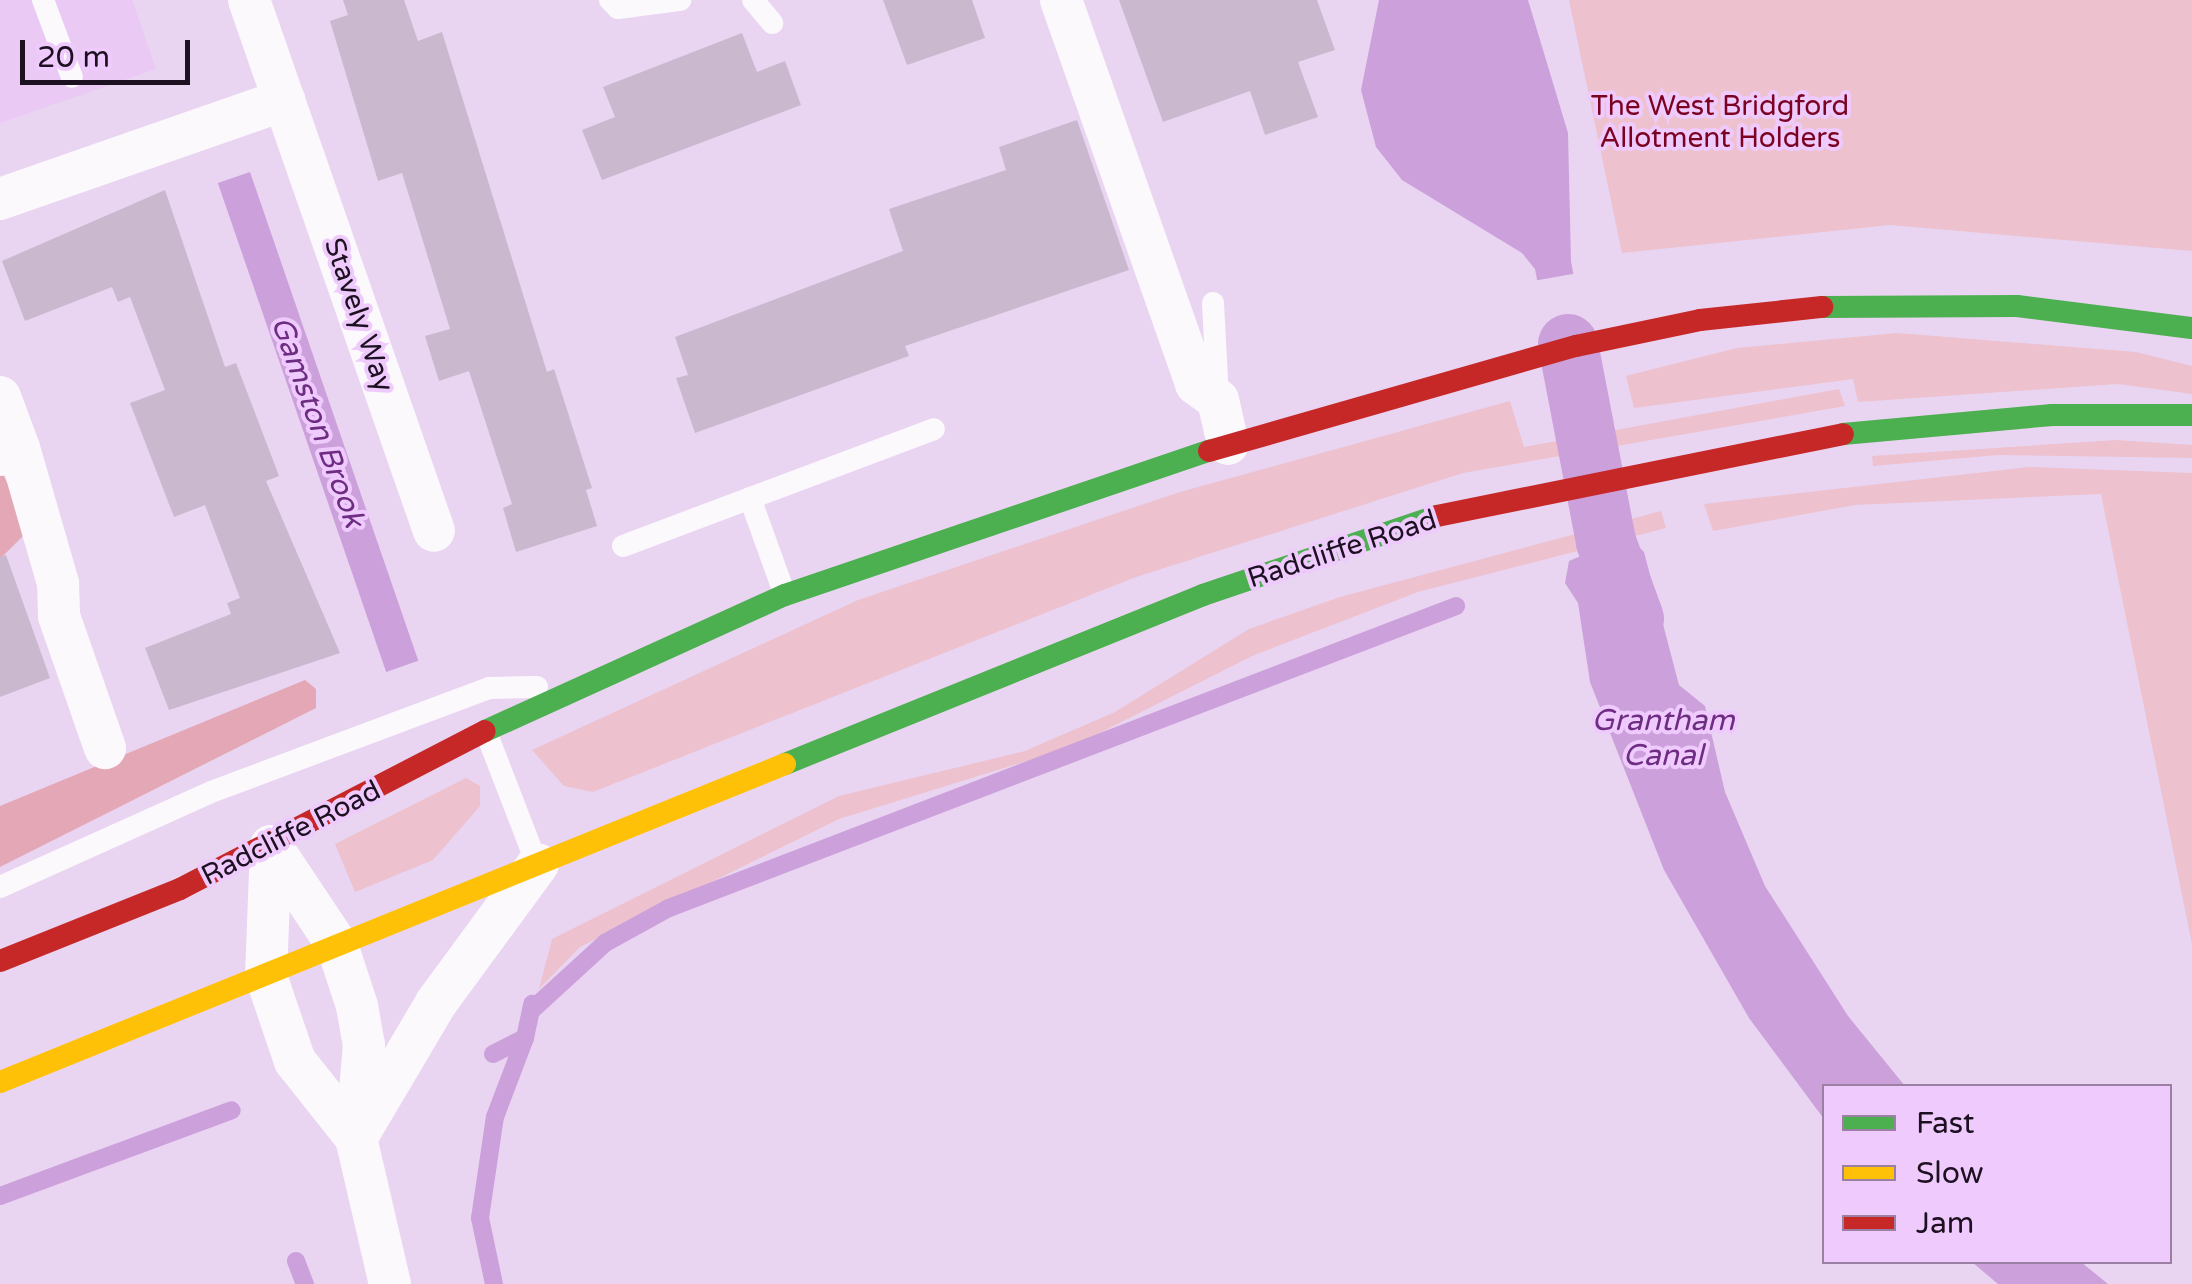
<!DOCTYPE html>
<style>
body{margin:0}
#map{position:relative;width:2192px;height:1284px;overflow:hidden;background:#e9d5f1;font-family:"Varela Round",sans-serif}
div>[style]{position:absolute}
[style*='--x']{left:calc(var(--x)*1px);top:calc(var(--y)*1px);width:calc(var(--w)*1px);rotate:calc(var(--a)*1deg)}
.built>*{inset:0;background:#eac9f5}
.green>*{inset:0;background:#edc1ce}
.forest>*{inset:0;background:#e4a7b6}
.water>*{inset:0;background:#cca0db;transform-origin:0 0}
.pier>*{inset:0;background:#e9d5f1;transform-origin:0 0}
.stream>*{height:18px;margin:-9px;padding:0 9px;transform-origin:9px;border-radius:9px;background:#cca0db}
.canal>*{height:60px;margin:-30px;padding:0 30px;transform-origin:30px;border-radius:30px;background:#cca0db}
.building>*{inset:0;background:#c9b8ce}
.lane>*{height:22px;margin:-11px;padding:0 11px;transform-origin:11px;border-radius:11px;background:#fcf9fd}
.street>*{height:42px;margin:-21px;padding:0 21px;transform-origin:21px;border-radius:21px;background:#fcf9fd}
.fast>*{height:22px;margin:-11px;padding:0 11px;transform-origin:11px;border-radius:11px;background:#4caf50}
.slow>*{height:22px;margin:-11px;padding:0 11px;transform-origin:11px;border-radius:11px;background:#ffc107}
.jam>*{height:22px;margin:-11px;padding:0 11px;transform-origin:11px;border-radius:11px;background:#c62828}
span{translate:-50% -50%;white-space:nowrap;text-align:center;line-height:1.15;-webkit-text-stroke:8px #efcafc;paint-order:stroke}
.park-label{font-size:28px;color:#7b0221}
.street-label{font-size:28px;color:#1d1021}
.water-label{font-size:30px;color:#6e2d82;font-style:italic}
.legend{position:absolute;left:1822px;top:1084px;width:350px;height:180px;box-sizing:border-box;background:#efcafc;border:2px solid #9b80a4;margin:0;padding:12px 18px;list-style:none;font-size:30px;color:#1d1021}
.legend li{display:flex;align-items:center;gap:20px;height:50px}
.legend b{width:50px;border:2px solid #9b80a4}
.scale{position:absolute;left:20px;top:40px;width:170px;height:45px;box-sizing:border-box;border:5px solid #1d1021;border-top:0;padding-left:12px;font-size:30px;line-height:35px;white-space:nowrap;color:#1d1021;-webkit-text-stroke:8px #efcafc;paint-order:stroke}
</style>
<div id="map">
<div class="built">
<div style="clip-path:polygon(0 0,132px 0,156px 69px,0 123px)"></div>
</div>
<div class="green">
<div style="clip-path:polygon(1569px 0,2192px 0,2192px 251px,1890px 225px,1622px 253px)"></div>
<div style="clip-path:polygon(1897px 333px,2136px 352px,2192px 366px,2192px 394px,2118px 384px,1858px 402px,1853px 379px,1634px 408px,1626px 376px,1737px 348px)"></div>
<div style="clip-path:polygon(1839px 389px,1845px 406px,1463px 473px,1136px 577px,593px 792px,564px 786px,532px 750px,858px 600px,1180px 492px,1510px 401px,1524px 447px)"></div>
<div style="clip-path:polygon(2116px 440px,2192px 445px,2192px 458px,1998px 455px,1873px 466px,1872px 456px)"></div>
<div style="clip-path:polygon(2029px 467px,2192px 473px,2192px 944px,2101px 494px,1855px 505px,1713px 531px,1704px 504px)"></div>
<div style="clip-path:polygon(1661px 511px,1666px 528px,1418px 592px,1252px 656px,1072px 747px,839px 819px,580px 947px,539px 989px,552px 939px,839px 796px,1025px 751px,1115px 712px,1249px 629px,1340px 597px)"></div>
<div style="clip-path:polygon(466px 778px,480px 786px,480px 806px,433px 860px,355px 892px,335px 844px)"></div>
</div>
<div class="forest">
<div style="clip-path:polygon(0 469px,31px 528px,0 559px)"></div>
<div style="clip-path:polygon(305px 680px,316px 689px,316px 708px,0 867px,0 806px)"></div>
</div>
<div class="water">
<div style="clip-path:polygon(1379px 0,1528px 0,1568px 133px,1571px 261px,1600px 421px,1565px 428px,1535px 269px,1522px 253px,1402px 180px,1376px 147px,1361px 90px)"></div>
<div style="left:250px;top:172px;width:517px;height:34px;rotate:71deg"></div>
<div style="clip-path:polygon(1628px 536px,1644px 552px,1679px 685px,1705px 706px,1725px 792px,1765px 886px,1848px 1016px,1905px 1086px,1824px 1086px,1824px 1119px,1749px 1018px,1664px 870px,1590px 682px,1578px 603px,1565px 583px,1569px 561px)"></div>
<div style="clip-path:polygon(1972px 1262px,2081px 1262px,2108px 1284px,1998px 1284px)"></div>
</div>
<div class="pier">
<div style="left:1578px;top:273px;width:107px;height:47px;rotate:80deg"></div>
</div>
<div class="stream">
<div style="--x:533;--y:1009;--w:98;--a:-42.5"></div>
<div style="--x:605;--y:943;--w:73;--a:-28.7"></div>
<div style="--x:669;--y:908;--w:843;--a:-20.99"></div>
<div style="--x:493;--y:1054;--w:36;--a:-27"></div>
<div style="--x:525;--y:1038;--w:35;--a:-78"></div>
<div style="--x:0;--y:1196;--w:247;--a:-20.3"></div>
<div style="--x:296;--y:1261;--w:25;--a:69"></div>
<div style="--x:494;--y:1284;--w:67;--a:-102"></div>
<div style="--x:480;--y:1218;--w:102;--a:-81.6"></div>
<div style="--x:495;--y:1117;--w:85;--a:-69.2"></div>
</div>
<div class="canal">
<div style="--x:1568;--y:344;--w:202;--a:79.1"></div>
<div style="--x:1606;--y:542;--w:82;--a:70"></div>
</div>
<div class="building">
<div style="clip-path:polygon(343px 0,404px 0,418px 41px,442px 32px,547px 372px,554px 369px,592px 488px,586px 490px,597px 526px,516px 552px,503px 508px,512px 504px,469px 371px,439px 381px,425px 336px,450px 329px,402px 173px,378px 181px,330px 21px,348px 15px)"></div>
<div style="clip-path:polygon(883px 0,972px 0,985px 38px,907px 65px)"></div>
<div style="clip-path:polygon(1119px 0,1317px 0,1335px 50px,1298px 62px,1318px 117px,1265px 135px,1250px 91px,1163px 122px)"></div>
<div style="clip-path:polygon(742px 33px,757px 72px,785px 61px,801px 105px,602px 180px,582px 130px,615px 117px,603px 87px)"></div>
<div style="clip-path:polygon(1077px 120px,1129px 270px,905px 346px,909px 356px,695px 433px,676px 378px,688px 375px,675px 337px,903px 251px,889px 209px,1006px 170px,999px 147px)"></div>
<div style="clip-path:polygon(165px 190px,225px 367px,236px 363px,279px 476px,266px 481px,340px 653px,169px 710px,145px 648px,231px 614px,227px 603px,240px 598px,205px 505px,174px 517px,130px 403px,165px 390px,130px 297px,118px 302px,112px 287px,25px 321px,2px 261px)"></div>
<div style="clip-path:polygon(6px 555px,50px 678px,0 697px,0 557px)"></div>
</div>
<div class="lane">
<div style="--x:43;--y:0;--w:82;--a:69.4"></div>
<div style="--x:610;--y:0;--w:11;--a:45"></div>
<div style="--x:618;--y:8;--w:63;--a:-7.4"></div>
<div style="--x:753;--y:0;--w:30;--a:50"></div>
<div style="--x:1213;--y:303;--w:97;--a:87"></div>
<div style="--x:750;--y:498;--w:103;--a:70.2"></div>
<div style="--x:623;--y:546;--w:332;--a:-20.6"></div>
<div style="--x:486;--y:732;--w:142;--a:68.9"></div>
<div style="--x:0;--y:887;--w:231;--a:-24.2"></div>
<div style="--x:211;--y:792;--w:297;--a:-20.5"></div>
<div style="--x:489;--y:688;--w:48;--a:-1.2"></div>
</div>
<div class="street">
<div style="--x:249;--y:0;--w:562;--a:70.79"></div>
<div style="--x:1061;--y:0;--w:407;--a:70.6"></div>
<div style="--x:1196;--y:384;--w:27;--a:36"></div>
<div style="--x:1218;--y:400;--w:45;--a:77.2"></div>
<div style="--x:0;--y:199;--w:301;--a:-19.2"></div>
<div style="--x:0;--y:397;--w:54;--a:69.6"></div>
<div style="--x:0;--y:455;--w:20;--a:-20"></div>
<div style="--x:19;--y:448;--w:141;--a:73.9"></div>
<div style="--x:58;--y:583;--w:33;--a:88"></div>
<div style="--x:59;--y:616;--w:140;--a:70.8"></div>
<div style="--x:271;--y:846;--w:119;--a:56.3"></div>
<div style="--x:337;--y:945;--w:64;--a:71.8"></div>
<div style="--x:357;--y:1006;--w:39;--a:80"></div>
<div style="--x:364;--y:1044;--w:94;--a:94.9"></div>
<div style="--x:356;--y:1138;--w:150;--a:76.9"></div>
<div style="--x:271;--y:846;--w:130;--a:92.2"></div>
<div style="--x:266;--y:976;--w:90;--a:71.2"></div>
<div style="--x:295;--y:1061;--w:98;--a:51.6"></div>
<div style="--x:361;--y:1130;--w:147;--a:-59.4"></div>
<div style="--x:436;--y:1003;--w:172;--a:-53.7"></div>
</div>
<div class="fast">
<div style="--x:1822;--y:307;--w:195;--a:-0.3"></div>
<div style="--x:2017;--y:306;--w:176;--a:7.2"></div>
<div style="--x:1843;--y:434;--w:210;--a:-5.2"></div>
<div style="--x:2052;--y:415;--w:140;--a:0"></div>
<div style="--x:485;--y:731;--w:329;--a:-24.4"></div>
<div style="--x:785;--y:595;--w:448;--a:-18.8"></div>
<div style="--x:785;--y:764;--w:451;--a:-22"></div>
<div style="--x:1203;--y:595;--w:247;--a:-18.7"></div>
</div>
<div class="slow">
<div style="--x:0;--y:1082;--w:847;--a:-22.05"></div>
</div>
<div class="jam">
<div style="--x:1209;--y:451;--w:382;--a:-16"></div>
<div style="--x:1576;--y:346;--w:127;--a:-11.8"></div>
<div style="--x:1700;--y:320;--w:123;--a:-6.1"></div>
<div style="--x:1437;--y:516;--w:414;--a:-11.4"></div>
<div style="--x:0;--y:961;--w:194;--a:-21.8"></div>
<div style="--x:180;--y:889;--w:343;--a:-27.4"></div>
</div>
<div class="park-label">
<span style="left:1720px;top:122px">The West Bridgford<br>Allotment Holders</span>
</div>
<div class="street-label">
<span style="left:359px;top:315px;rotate:71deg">Stavely Way</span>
<span style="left:1342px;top:549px;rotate:-18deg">Radcliffe Road</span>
<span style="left:291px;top:833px;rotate:-27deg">Radcliffe Road</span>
</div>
<div class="water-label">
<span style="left:317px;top:422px;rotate:70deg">Gamston Brook</span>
<span style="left:1663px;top:738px">Grantham<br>Canal</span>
</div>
<ul class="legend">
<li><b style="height:12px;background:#4caf50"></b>Fast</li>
<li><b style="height:12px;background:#ffc107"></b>Slow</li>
<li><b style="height:12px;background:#c62828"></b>Jam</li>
</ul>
<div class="scale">20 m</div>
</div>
